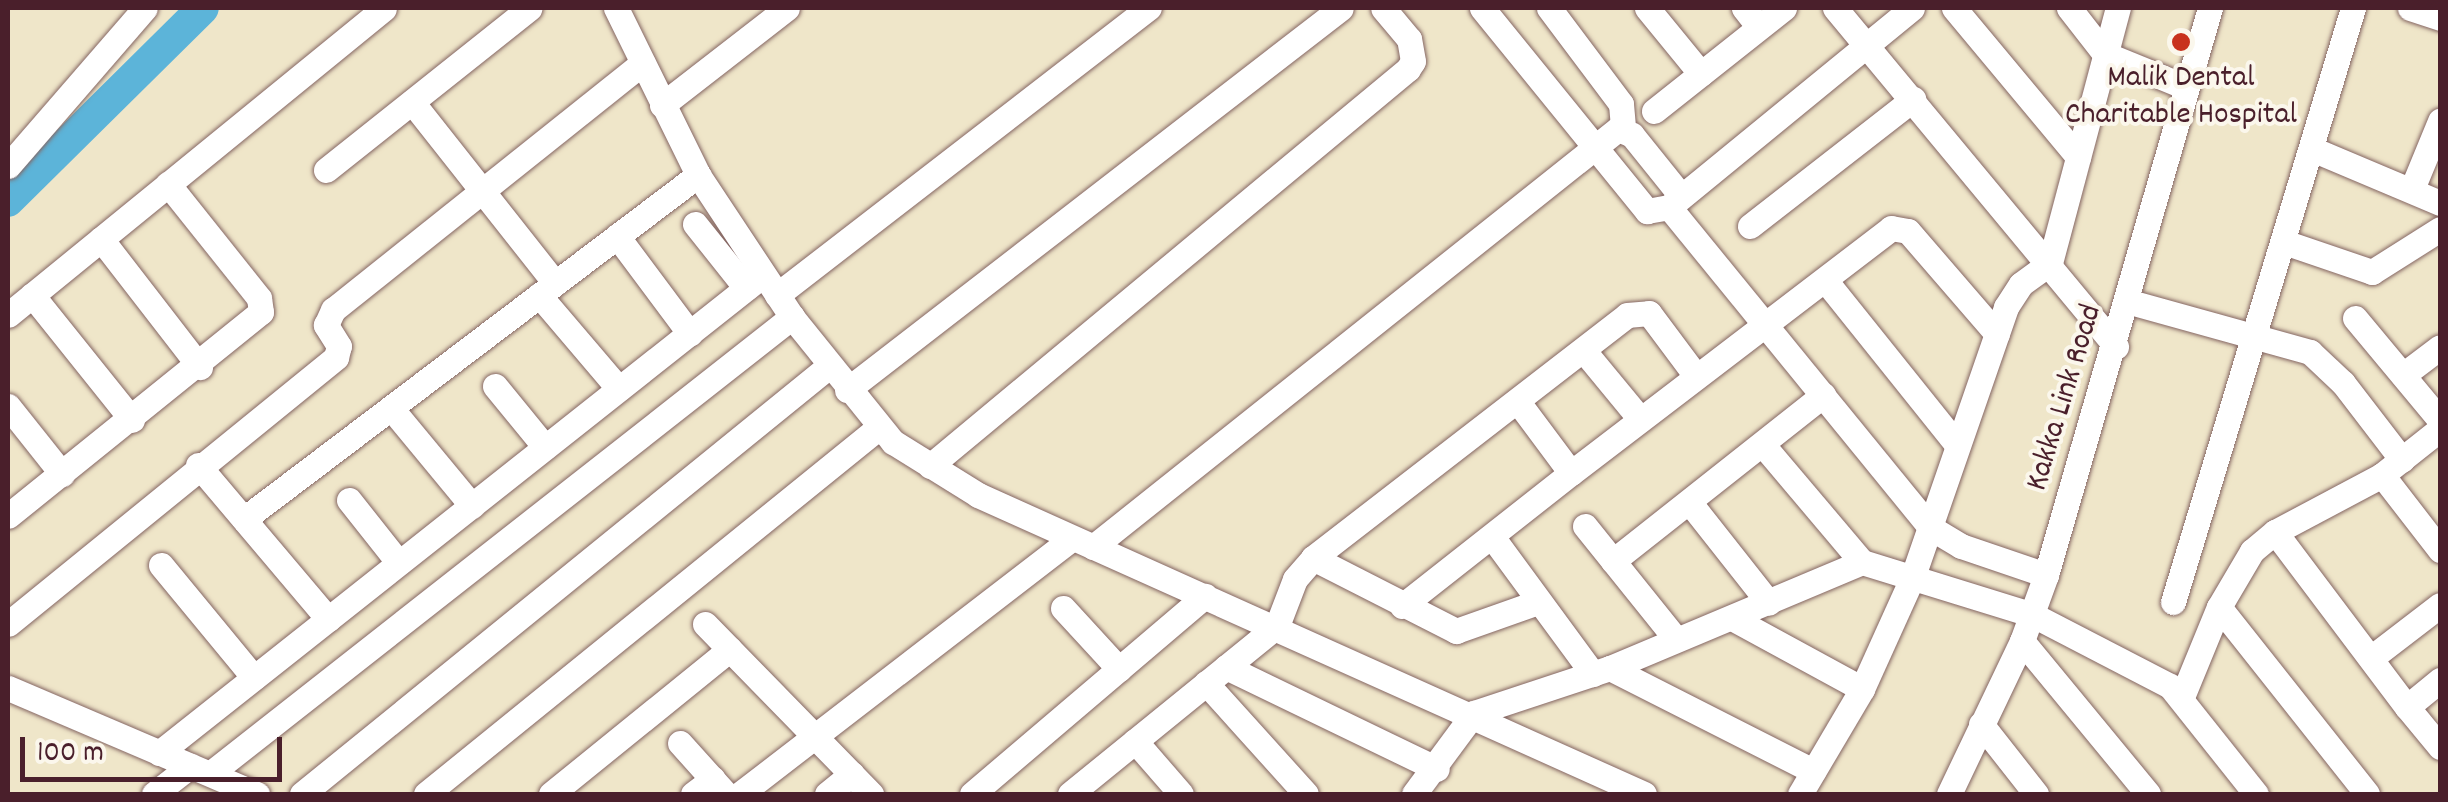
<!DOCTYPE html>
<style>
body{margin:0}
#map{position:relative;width:2448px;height:802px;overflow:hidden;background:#efe6c9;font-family:Dekko,sans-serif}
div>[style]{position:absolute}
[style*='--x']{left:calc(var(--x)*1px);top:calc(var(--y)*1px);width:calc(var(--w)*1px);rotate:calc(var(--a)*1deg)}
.river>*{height:32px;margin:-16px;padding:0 16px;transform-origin:16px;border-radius:16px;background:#5cb4d9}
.roads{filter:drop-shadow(0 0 2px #846562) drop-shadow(0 0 2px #846562)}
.minor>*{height:25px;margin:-12.5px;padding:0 12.5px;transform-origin:12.5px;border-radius:12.5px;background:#fff}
.dots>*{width:28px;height:28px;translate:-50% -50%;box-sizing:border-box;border:5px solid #fbf7ec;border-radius:50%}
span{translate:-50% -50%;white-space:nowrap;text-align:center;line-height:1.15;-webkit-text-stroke:8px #fbf7ec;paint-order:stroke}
.poi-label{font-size:32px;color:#4a1f2b}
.street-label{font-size:32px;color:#4a1f2b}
.frame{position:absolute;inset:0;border:10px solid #4a1f2b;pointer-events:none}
.scale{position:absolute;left:20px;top:737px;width:262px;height:45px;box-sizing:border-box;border:5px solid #4a1f2b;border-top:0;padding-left:12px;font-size:30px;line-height:35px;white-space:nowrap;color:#4a1f2b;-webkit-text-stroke:8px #fbf7ec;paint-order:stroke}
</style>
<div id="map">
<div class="river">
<div style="--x:8;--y:201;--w:274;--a:-44.7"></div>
</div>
<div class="roads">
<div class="minor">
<div style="--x:616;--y:8;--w:186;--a:63.8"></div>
<div style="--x:698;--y:175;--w:170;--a:56.5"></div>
<div style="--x:792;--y:317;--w:161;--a:51.1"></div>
<div style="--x:893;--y:442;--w:100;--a:31.9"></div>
<div style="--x:978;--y:495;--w:730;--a:24.18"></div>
<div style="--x:1482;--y:8;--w:262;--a:50.9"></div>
<div style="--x:1647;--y:211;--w:22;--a:-10"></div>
<div style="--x:1669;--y:207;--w:414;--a:50.8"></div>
<div style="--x:1931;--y:528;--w:35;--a:31"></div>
<div style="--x:1961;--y:546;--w:90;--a:18.8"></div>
<div style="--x:1549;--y:8;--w:120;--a:53.1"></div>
<div style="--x:1621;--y:104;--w:24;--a:85"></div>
<div style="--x:1647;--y:8;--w:85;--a:50.7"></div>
<div style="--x:1744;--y:8;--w:24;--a:52"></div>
<div style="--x:1835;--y:8;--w:440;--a:50.3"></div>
<div style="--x:1954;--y:8;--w:194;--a:50.2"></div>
<div style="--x:2069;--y:8;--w:58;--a:52"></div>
<div style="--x:2105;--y:54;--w:87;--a:22.2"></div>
<div style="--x:2410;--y:8;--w:32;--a:18"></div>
<div style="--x:412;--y:102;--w:231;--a:51.7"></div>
<div style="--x:662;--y:105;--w:158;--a:-37.8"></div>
<div style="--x:1654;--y:111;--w:166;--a:-38.4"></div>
<div style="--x:2312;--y:149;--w:139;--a:22.9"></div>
<div style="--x:8;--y:166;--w:209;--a:-49.1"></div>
<div style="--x:326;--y:170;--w:260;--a:-38.5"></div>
<div style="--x:2412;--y:189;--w:74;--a:-67.6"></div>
<div style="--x:1669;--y:207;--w:314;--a:-39.3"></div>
<div style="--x:695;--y:224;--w:82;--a:51.4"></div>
<div style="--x:1750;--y:226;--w:207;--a:-37.9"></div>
<div style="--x:617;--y:236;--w:122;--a:53.3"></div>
<div style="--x:101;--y:239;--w:162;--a:52.3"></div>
<div style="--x:2284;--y:242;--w:93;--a:18.8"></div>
<div style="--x:2372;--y:272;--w:80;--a:-32.3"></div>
<div style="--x:1825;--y:280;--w:211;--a:51.3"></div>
<div style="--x:32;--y:295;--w:160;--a:51.3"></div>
<div style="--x:539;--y:295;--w:123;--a:49.6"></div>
<div style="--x:777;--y:295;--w:470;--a:-37.7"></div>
<div style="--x:2130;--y:302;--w:187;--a:15.5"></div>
<div style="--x:2310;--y:352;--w:45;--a:43.2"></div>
<div style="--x:2343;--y:383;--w:97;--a:52.5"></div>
<div style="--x:8;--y:315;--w:485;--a:-39.2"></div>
<div style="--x:2355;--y:318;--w:133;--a:50.2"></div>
<div style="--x:1584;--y:351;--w:88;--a:50.5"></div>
<div style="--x:2403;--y:375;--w:46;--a:-37.1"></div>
<div style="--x:495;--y:386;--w:79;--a:50.7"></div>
<div style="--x:847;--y:390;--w:624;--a:-37.71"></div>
<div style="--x:8;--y:406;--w:87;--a:51.5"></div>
<div style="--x:391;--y:408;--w:127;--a:50.4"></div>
<div style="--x:1763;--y:445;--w:153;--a:49.8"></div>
<div style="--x:198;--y:465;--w:202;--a:49.8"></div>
<div style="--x:930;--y:466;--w:621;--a:-39.71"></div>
<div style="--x:1408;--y:69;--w:9;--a:-58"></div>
<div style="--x:1413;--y:61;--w:22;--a:-100"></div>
<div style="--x:1409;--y:39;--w:40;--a:-130"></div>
<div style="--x:1571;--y:473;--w:403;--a:-37.4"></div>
<div style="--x:1891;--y:228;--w:17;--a:10"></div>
<div style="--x:1908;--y:231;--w:136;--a:49.2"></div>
<div style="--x:2382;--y:475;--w:95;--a:52.3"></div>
<div style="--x:349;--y:500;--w:80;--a:51.6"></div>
<div style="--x:1690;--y:503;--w:127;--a:51.7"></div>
<div style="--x:8;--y:516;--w:325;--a:-38.9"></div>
<div style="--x:261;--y:312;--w:14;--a:-98"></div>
<div style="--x:259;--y:298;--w:146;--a:-128.6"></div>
<div style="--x:244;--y:519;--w:570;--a:-37.15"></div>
<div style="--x:1585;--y:526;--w:144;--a:51.2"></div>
<div style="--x:2275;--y:532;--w:219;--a:53"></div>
<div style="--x:2407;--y:707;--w:43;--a:-39.3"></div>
<div style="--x:1493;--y:538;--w:169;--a:53.7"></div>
<div style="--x:1093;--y:547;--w:671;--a:-38.53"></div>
<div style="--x:1618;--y:129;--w:15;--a:23"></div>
<div style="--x:1632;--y:135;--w:78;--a:51.2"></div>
<div style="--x:1313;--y:558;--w:161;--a:27"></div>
<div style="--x:1456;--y:631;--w:87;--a:-19.5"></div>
<div style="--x:1613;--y:561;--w:268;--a:-38.3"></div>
<div style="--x:161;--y:565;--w:146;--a:50.5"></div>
<div style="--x:2173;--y:602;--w:621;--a:-73.14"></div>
<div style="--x:1402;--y:606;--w:215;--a:-38.2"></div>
<div style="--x:1571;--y:473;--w:89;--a:-126.7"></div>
<div style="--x:2219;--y:607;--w:238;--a:51.6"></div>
<div style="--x:1063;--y:608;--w:83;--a:47.4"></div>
<div style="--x:1732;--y:618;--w:148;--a:28.6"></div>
<div style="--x:8;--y:624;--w:423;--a:-39.1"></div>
<div style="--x:336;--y:357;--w:11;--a:-75"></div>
<div style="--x:339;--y:346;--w:25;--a:-122"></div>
<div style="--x:326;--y:325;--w:17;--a:-65"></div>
<div style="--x:333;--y:310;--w:396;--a:-38.6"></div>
<div style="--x:705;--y:624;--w:238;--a:45.7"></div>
<div style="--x:2022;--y:641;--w:198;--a:50.5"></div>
<div style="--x:2371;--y:658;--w:87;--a:-37.5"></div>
<div style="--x:1226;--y:667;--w:234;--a:25.8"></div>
<div style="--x:1610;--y:668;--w:228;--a:26.9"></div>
<div style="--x:1206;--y:683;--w:149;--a:48"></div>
<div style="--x:8;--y:688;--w:271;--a:23.1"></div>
<div style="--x:2182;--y:697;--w:97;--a:-67.7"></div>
<div style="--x:2219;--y:607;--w:65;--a:-59.5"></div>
<div style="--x:2252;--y:551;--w:30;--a:-40"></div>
<div style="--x:2275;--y:532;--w:121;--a:-28"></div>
<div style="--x:2382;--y:475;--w:74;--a:-38.4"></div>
<div style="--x:2407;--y:707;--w:52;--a:50.5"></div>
<div style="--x:1981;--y:724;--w:89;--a:51.8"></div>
<div style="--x:1135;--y:741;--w:70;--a:49"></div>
<div style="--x:680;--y:743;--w:69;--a:48"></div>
<div style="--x:159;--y:753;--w:770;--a:-38.36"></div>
<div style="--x:211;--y:773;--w:739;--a:-38.13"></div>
<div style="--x:154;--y:794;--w:46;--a:-37.9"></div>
<div style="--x:302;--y:794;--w:679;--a:-39.08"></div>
<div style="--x:426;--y:794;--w:582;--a:-39"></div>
<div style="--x:551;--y:794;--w:230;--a:-39"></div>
<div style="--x:693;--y:794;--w:25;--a:-37"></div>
<div style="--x:740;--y:794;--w:419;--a:-37.6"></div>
<div style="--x:827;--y:794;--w:32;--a:-39"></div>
<div style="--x:972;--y:794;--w:306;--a:-40.4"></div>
<div style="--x:1070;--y:794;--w:267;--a:-39.1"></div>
<div style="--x:1277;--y:626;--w:50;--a:-69"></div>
<div style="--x:1295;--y:579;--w:28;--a:-49"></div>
<div style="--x:1313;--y:558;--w:397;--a:-37.7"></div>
<div style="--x:1627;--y:315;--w:22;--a:-5"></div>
<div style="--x:1649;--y:313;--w:79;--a:53.3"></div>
<div style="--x:1414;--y:794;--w:101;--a:-53.5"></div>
<div style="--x:1474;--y:713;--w:143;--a:-18.3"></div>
<div style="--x:1610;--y:668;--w:273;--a:-22.8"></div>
<div style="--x:1862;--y:562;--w:179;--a:17.2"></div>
<div style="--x:2033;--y:615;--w:154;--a:27.4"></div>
<div style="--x:2170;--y:686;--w:138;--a:51.5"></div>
<div style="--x:1800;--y:794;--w:122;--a:-59.4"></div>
<div style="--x:1862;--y:689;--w:124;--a:-65.7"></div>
<div style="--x:1913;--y:576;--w:285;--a:-70.9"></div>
<div style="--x:2006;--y:307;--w:27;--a:-57"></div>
<div style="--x:2021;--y:284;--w:36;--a:-36"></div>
<div style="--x:2050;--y:263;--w:264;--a:-75.1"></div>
<div style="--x:1949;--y:794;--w:170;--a:-64.5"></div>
<div style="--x:2022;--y:641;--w:70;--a:-70"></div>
<div style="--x:2046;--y:575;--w:590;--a:-73.87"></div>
</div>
</div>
<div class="dots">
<div style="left:2181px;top:42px;background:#c8321e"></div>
</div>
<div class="poi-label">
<span style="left:2181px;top:98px">Malik Dental<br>Charitable Hospital</span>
</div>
<div class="street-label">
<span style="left:2066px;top:398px;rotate:-73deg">Kakka Link Road</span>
</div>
<div class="frame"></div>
<div class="scale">100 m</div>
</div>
